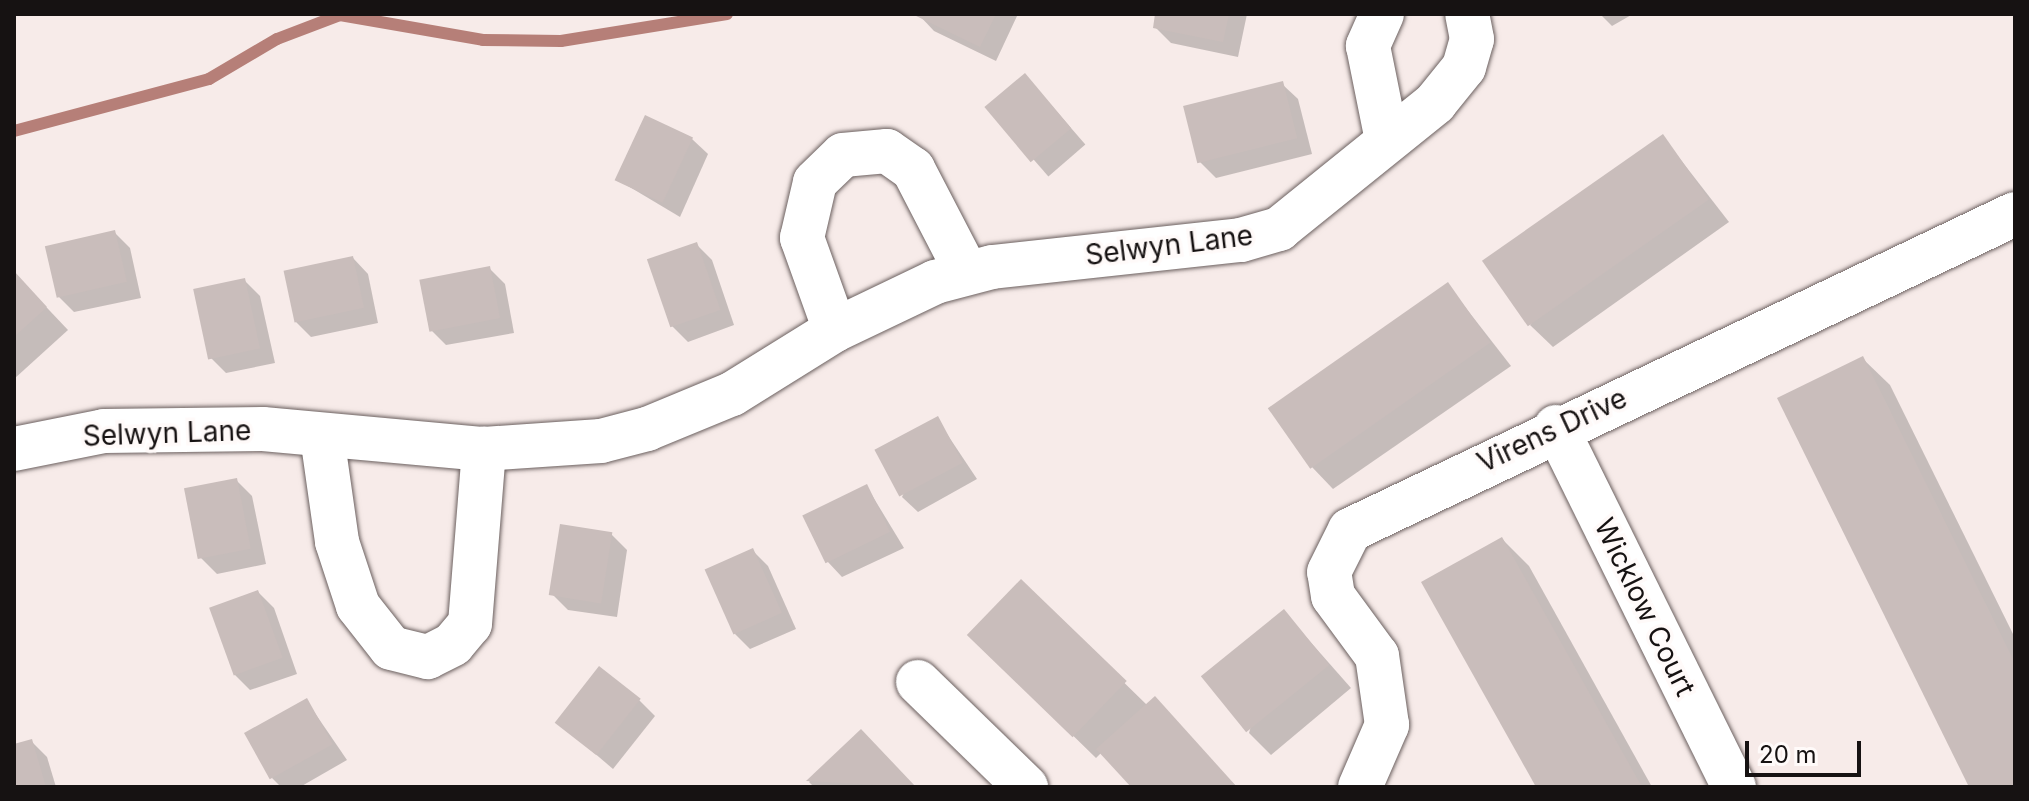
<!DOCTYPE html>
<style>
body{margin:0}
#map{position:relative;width:2029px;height:801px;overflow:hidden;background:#f7ebe9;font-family:Inter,sans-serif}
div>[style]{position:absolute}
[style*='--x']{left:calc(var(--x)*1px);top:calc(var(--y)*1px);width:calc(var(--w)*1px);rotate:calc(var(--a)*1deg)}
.shadow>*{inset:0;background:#0003;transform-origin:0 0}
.stream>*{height:12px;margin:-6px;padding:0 6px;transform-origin:6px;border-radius:6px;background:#b67f78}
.building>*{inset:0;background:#c9bdbb;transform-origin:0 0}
.roads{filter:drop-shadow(0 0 2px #6b605f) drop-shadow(0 0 2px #6b605f)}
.minor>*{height:44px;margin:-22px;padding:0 22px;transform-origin:22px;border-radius:22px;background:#fff}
span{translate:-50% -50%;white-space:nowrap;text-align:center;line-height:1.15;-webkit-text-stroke:7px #fffaf9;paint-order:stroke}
.street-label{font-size:28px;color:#161212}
.frame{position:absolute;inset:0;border:16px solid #161212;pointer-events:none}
.scale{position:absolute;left:1745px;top:741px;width:116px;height:36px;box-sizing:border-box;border:4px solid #161212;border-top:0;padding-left:10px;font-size:24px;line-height:28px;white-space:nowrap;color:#161212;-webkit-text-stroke:6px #fffaf9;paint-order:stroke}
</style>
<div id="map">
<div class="shadow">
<div style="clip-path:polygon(918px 14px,1015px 14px,1017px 16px,996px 61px,934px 31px)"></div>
<div style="clip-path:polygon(1158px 14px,1247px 14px,1238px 57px,1171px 43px,1155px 27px)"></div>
<div style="clip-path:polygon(1600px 14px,1633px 14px,1612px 26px)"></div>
<div style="left:1025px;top:75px;width:92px;height:49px;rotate:49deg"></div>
<div style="clip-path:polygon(1282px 84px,1298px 99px,1312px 154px,1216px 178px,1200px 162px)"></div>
<div style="clip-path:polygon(1663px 137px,1729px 222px,1553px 347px,1530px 325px)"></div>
<div style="clip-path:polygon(692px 139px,708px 154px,680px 217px,618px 180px)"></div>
<div style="clip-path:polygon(114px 232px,130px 248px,141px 298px,74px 312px,58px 296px)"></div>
<div style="clip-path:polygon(696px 244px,712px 260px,734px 325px,688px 342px,672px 326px)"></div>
<div style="clip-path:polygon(353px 258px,368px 274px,378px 323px,311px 337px,295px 321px)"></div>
<div style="clip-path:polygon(489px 268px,505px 284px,514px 333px,446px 345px,431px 330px)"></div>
<div style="clip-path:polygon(14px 273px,68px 330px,14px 379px)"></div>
<div style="clip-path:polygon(244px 280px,260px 296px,275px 363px,226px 373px,210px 357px)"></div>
<div style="clip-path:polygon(1448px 285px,1511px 366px,1333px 489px,1311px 466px)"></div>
<div style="clip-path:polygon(1862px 358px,1890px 385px,2015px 638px,2015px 787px,1972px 787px)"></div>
<div style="clip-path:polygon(937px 419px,977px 479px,918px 512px,902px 497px)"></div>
<div style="clip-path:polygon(236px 480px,252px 496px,266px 564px,217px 574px,201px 558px)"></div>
<div style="clip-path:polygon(867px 487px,904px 548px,842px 577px,827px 561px)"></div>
<div style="clip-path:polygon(611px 534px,627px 550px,617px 617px,568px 610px,552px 594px)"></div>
<div style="clip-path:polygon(1502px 539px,1529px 566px,1652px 787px,1538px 787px)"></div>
<div style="clip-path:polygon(752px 550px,768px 566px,796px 629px,750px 649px,735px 634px)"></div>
<div style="clip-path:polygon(1021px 582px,1147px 705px,1237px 787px,1134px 787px,1102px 752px,1096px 758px,970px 635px)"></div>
<div style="clip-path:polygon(258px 592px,274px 608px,297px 674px,250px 690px,234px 674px)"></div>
<div style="clip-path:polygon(1284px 612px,1351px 688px,1271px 755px,1249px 733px)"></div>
<div style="clip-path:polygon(306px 700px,347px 760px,300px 787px,281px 787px,272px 778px)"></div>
<div style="clip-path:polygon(639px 700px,655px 716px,613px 769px,558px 722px)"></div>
<div style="clip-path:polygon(861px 732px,883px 754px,914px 787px,814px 787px,809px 782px)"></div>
<div style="clip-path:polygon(31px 741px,47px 757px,56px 787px,14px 787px,14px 746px)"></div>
</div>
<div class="stream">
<div style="--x:14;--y:131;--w:202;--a:-14.9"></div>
<div style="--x:209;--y:79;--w:79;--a:-30.5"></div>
<div style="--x:277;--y:39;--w:67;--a:-20.9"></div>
<div style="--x:340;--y:15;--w:145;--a:9.9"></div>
<div style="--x:483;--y:40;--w:78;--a:0.7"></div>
<div style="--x:561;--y:41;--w:168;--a:-9.2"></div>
</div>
<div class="building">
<div style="clip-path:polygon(912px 14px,996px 14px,980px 47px)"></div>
<div style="clip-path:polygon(1155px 14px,1229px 14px,1223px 42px,1153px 28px)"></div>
<div style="left:1025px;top:73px;width:72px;height:53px;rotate:50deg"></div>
<div style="left:1283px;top:81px;width:59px;height:103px;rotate:76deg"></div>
<div style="left:645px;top:115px;width:53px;height:72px;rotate:25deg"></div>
<div style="left:1663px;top:134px;width:80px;height:221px;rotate:55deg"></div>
<div style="left:115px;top:230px;width:53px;height:72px;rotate:77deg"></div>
<div style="left:697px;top:242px;width:72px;height:53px;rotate:71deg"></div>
<div style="left:353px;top:256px;width:53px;height:71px;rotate:78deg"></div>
<div style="left:490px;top:266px;width:53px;height:72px;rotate:79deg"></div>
<div style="clip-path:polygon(14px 271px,47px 307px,14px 337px)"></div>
<div style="left:245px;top:278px;width:72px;height:53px;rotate:78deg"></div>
<div style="left:1448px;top:282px;width:74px;height:220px;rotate:55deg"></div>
<div style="clip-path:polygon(1863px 356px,2015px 663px,2015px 787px,1969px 787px,1777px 398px)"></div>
<div style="left:938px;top:416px;width:53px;height:72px;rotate:62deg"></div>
<div style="left:237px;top:478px;width:72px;height:54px;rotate:79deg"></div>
<div style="left:867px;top:484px;width:53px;height:72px;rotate:64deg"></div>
<div style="left:560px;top:524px;width:53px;height:72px;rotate:9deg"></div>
<div style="clip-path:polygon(1502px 537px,1642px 787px,1536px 787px,1421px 582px)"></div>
<div style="left:753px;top:548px;width:71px;height:53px;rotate:66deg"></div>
<div style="left:1021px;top:579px;width:147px;height:78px;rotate:44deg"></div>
<div style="left:258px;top:590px;width:72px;height:52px;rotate:70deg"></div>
<div style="left:1284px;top:609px;width:72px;height:107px;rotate:51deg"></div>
<div style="left:599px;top:666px;width:53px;height:72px;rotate:38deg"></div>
<div style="clip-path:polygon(1155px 696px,1237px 787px,1131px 787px,1096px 749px)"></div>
<div style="left:307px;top:698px;width:53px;height:72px;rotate:61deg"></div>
<div style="clip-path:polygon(861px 729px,916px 787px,806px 781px)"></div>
<div style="clip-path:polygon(32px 739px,46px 787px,14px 787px,14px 744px)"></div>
</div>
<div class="roads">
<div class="minor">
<div style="--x:1382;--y:14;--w:35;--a:114"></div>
<div style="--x:1368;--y:46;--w:96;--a:78.6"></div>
<div style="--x:835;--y:330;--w:98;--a:-109.7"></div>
<div style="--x:802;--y:238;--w:57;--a:-76.9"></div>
<div style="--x:815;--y:182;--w:39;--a:-44"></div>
<div style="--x:843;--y:155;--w:44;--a:-5.2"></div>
<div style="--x:887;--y:151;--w:32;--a:35"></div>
<div style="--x:913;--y:169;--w:117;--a:62.6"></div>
<div style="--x:1556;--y:427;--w:402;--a:63.7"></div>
<div style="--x:322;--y:436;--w:107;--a:81.9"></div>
<div style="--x:337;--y:542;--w:67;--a:71.8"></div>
<div style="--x:358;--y:606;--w:53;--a:51.8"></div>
<div style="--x:391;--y:648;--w:38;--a:14"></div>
<div style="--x:428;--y:657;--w:28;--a:-27"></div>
<div style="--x:453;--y:644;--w:26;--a:-50"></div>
<div style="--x:470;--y:624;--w:176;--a:-85.4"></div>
<div style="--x:14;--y:449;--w:92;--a:-11.3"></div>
<div style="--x:104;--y:431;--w:159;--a:-0.7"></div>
<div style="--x:263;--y:429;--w:222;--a:5.2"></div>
<div style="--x:484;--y:449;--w:117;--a:-3.9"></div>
<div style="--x:601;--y:441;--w:48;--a:-14.6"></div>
<div style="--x:647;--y:429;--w:92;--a:-22.4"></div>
<div style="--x:732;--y:394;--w:121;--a:-31.9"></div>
<div style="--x:835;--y:330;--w:111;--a:-25.6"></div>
<div style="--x:935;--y:282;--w:59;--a:-14.7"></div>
<div style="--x:992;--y:267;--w:250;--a:-6.2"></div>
<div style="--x:1241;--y:240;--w:40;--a:-16"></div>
<div style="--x:1279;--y:229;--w:201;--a:-38.9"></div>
<div style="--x:1435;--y:103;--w:46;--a:-51.1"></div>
<div style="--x:1464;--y:67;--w:29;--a:-74"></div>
<div style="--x:1472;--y:39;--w:25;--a:-101"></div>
<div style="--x:918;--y:682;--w:151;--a:44.2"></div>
<div style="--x:1360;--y:787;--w:68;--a:-66.5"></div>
<div style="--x:1387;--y:725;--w:70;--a:-98.2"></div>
<div style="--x:1377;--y:656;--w:74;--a:-126.3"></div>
<div style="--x:1333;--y:596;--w:24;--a:-99"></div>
<div style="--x:1329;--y:572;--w:47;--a:-63.4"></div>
<div style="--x:1350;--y:530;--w:736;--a:-25.42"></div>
</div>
</div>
<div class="street-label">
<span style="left:1169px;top:245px;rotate:-7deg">Selwyn Lane</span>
<span style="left:1552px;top:430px;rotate:-25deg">Virens Drive</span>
<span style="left:167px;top:433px;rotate:-2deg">Selwyn Lane</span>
<span style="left:1645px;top:607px;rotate:64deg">Wicklow Court</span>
</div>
<div class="frame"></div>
<div class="scale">20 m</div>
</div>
